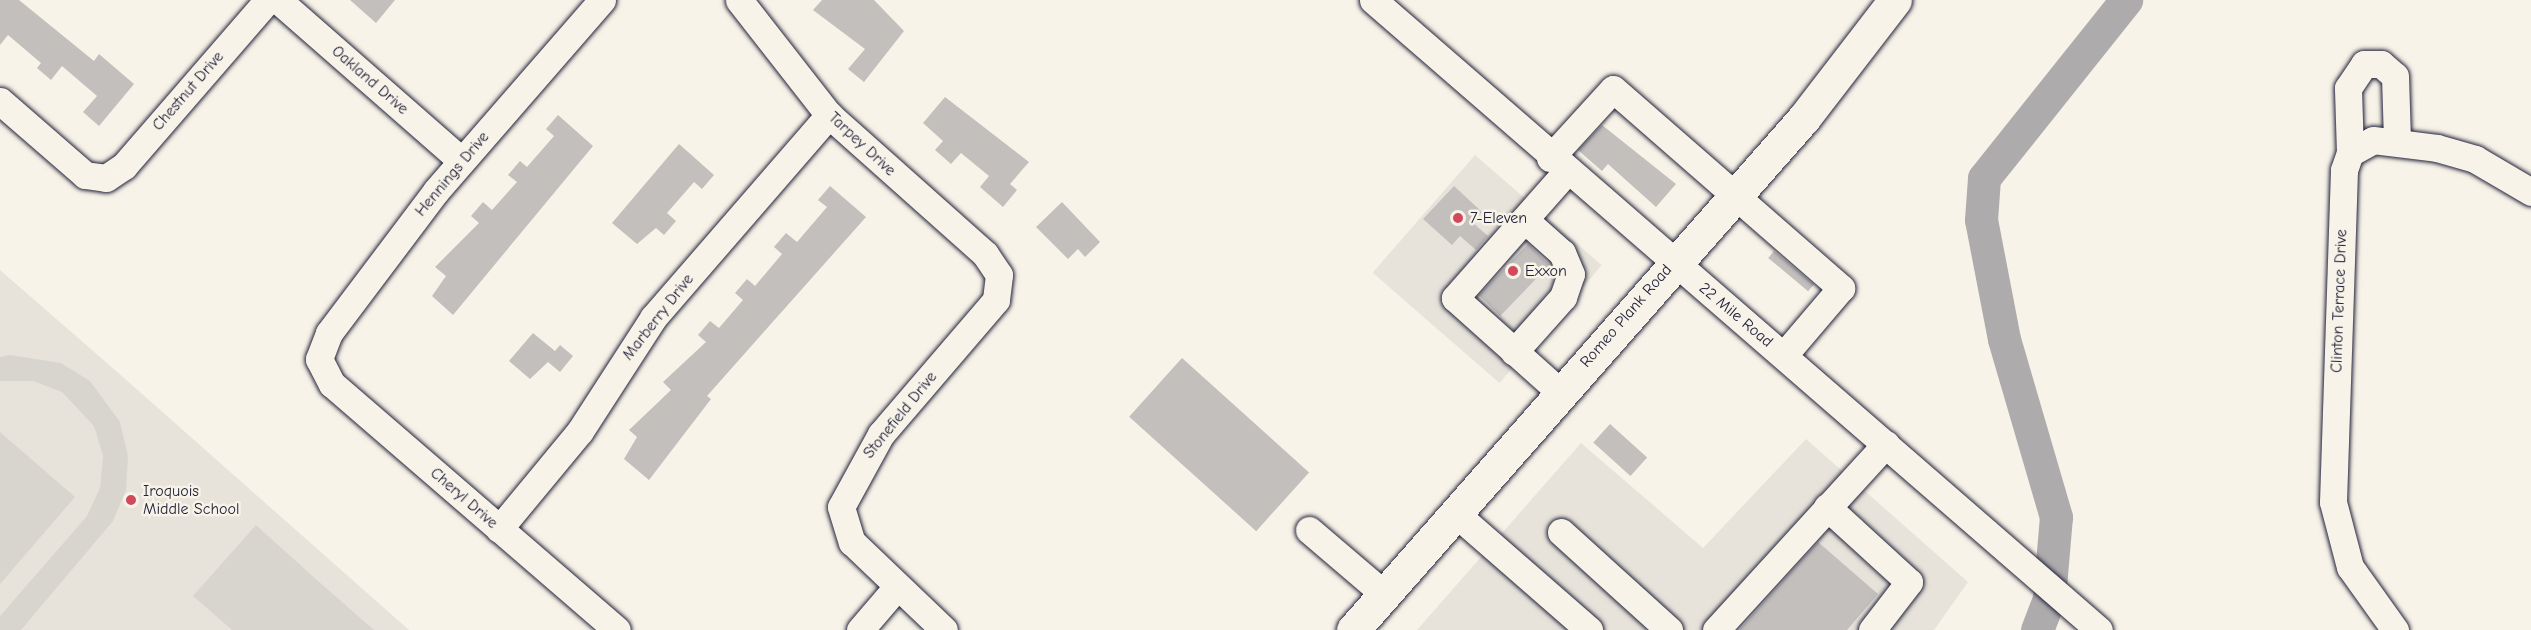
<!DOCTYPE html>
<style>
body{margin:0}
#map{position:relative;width:2531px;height:630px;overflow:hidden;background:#f7f3e8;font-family:"Comic Neue",sans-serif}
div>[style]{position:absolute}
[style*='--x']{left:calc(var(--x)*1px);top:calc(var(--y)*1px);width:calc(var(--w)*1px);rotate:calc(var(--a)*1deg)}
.built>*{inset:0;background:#e7e3db;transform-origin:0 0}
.green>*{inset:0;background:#d8d5cf}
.river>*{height:33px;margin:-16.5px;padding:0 16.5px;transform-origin:16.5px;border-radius:16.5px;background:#aeabad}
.building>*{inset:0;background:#c2bfbd;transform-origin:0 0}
.roads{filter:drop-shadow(0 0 2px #22223b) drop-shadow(0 0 2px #22223b)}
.minor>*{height:27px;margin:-13.5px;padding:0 13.5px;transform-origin:13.5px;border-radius:13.5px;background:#f7f3e8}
.major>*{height:33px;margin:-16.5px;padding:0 16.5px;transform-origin:16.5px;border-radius:16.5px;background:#f7f3e8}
.dots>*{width:16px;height:16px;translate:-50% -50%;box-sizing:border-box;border:3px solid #f7f3e8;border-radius:50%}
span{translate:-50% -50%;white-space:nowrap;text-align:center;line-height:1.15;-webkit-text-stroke:5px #f7f3e8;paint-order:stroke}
.street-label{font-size:16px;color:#22223b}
.poi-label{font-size:16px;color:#22223b}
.left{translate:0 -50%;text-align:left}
</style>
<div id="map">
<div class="built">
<div style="left:1475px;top:155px;width:168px;height:156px;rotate:41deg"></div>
<div style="clip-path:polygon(0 270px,115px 370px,409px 630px,0 630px)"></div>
<div style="clip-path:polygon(1806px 439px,1968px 582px,1934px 630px,1417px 630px,1581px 443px,1703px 548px)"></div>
</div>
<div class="green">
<div style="clip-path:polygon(10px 355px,61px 363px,90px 381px,120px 422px,128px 456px,126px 490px,113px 521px,21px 630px,0 630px,0 616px,87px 516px,100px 488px,103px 456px,94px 426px,62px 392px,33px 381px,0 381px,0 357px)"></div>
<div style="clip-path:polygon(0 432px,75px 497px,0 584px)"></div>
<div style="clip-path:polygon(256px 525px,318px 581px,374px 630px,232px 630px,193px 596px)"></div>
</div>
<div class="river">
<div style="--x:2037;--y:630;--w:34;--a:-69"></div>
<div style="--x:2049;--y:598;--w:81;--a:-85.1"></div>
<div style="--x:2056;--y:517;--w:185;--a:-106.3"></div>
<div style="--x:2004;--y:339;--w:121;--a:-100.9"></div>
<div style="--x:1981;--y:220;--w:42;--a:-85.9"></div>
<div style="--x:1984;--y:178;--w:228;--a:-51.4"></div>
</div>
<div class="building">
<div style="clip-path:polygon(0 0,19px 0,94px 61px,99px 54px,134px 84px,99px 126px,83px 112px,97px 96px,62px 66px,51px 80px,37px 68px,41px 63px,8px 35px,0 45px)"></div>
<div style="clip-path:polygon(350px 0,395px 0,376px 23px)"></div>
<div style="clip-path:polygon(822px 0,874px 0,904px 31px,864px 82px,848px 69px,865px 49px,813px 10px)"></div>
<div style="clip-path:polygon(945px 97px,1029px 162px,1010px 184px,1017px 190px,1003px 207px,980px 187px,989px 176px,961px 153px,951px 164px,935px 150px,943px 141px,923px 123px)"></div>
<div style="clip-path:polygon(558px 115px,593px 146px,453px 315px,432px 296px,446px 276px,435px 267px,479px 223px,471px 216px,483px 202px,492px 210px,517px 182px,508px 175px,520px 161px,527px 167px,554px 136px,546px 129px)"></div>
<div style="clip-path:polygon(1602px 125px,1676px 184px,1656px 207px,1608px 164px,1602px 171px,1578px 150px)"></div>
<div style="clip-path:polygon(679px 144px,714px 175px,702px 189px,694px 182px,667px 213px,676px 221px,664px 235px,656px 228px,637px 244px,612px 223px)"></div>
<div style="clip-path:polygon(830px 186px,866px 217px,707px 396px,711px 399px,649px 480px,624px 459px,637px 437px,629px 430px,671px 390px,663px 382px,706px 342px,698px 335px,710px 321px,719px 328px,743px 300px,735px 293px,747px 279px,755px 286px,782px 254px,774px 247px,786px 233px,797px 242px,827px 207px,818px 200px)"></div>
<div style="clip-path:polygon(1454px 186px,1482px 212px,1472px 222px,1488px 236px,1476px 250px,1460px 236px,1452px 245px,1423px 219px)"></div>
<div style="clip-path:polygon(1062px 202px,1100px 242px,1085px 257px,1078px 249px,1068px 259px,1036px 227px)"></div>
<div style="left:1528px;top:244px;width:30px;height:71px;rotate:44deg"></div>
<div style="left:1774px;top:251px;width:52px;height:9px;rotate:40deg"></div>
<div style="clip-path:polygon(533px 333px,555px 351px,560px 345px,573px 356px,560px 372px,548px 362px,530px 379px,509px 361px)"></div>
<div style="left:1182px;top:358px;width:171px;height:79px;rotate:42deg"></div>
<div style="left:1610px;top:424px;width:50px;height:25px;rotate:42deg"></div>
<div style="clip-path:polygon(1818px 542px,1878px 594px,1847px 630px,1739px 630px)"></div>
</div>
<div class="roads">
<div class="minor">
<div style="--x:278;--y:0;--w:244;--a:41.2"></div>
<div style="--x:602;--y:0;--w:253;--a:131"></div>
<div style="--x:436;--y:191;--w:178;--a:127"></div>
<div style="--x:329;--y:333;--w:28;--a:111"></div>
<div style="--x:319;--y:359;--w:28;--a:63"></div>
<div style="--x:332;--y:384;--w:376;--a:40.8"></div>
<div style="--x:739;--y:0;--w:146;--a:52"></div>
<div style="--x:829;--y:115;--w:209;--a:41.7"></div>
<div style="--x:985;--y:254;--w:25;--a:56"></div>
<div style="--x:999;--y:275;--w:25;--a:97"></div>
<div style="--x:996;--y:300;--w:177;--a:130.6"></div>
<div style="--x:881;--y:434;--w:83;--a:118.7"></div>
<div style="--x:841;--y:507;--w:37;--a:73"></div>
<div style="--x:852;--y:542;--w:127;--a:43.7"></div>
<div style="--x:1373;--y:0;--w:961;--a:40.95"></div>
<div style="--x:0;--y:101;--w:113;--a:41"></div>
<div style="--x:85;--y:175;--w:21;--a:8"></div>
<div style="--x:106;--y:178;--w:22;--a:-34"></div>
<div style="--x:124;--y:166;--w:220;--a:-49.1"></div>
<div style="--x:2350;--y:153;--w:26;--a:-29"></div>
<div style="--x:2373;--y:140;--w:64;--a:7.1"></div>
<div style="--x:2437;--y:148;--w:40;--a:16"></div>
<div style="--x:2475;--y:159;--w:65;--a:30.5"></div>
<div style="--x:1550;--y:158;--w:93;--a:-47.6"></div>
<div style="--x:1613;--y:89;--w:303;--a:41.1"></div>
<div style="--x:1841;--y:288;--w:88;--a:130.4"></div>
<div style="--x:1514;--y:352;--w:74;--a:-48.3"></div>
<div style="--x:1563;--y:297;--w:24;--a:-71"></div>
<div style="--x:1571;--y:274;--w:23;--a:-113"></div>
<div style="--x:1562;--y:253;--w:50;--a:-138.3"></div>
<div style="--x:1560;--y:392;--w:141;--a:-138.2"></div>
<div style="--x:1455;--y:298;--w:168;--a:-48.6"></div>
<div style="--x:1827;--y:507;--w:111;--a:42.4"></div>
<div style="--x:1909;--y:582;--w:61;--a:127.6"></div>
<div style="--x:1455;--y:513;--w:178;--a:41.1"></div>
<div style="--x:499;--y:529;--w:127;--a:-50.4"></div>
<div style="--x:580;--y:431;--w:135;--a:-57.1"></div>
<div style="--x:653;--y:318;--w:269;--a:-49.1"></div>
<div style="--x:1309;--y:530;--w:99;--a:40.5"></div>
<div style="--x:1561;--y:532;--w:146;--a:42.2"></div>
<div style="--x:860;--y:630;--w:55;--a:-49.4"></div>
<div style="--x:1716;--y:630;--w:252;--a:-47.6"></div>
<div style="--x:2395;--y:630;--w:77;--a:-125.5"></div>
<div style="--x:2350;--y:567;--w:67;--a:-104.7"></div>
<div style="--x:2333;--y:502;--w:332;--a:-88.1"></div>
<div style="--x:2344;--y:170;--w:18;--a:-71"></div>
<div style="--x:2350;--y:153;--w:65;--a:-91.8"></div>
<div style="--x:2348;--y:88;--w:29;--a:-56"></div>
<div style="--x:2364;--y:64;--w:17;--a:0"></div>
<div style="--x:2381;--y:64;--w:18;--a:41"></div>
<div style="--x:2395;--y:76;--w:65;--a:88.2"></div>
</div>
<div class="major">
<div style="--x:1353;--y:630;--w:682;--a:-48.62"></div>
<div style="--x:1804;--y:118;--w:149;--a:-52.4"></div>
</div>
</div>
<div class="dots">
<div style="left:1458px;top:218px;background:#d1495b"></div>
<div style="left:1513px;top:271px;background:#d1495b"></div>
<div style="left:131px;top:500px;background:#d1495b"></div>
</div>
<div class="street-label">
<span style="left:370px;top:80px;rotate:41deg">Oakland Drive</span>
<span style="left:188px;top:91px;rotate:-49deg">Chestnut Drive</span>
<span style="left:862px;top:144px;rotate:43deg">Tarpey Drive</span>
<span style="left:452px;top:174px;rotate:-50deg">Hennings Drive</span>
<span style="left:2339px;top:301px;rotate:-88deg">Clinton Terrace Drive</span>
<span style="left:1736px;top:315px;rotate:40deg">22 Mile Road</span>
<span style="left:1626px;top:316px;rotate:-49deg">Romeo Plank Road</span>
<span style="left:658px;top:317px;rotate:-52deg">Marberry Drive</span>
<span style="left:900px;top:415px;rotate:-51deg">Stonefield Drive</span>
<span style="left:464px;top:498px;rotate:41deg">Cheryl Drive</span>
</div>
<div class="poi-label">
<span class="left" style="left:1470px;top:218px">7-Eleven</span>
<span class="left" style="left:1525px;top:271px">Exxon</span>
<span class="left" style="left:143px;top:500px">Iroquois<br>Middle School</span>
</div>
</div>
